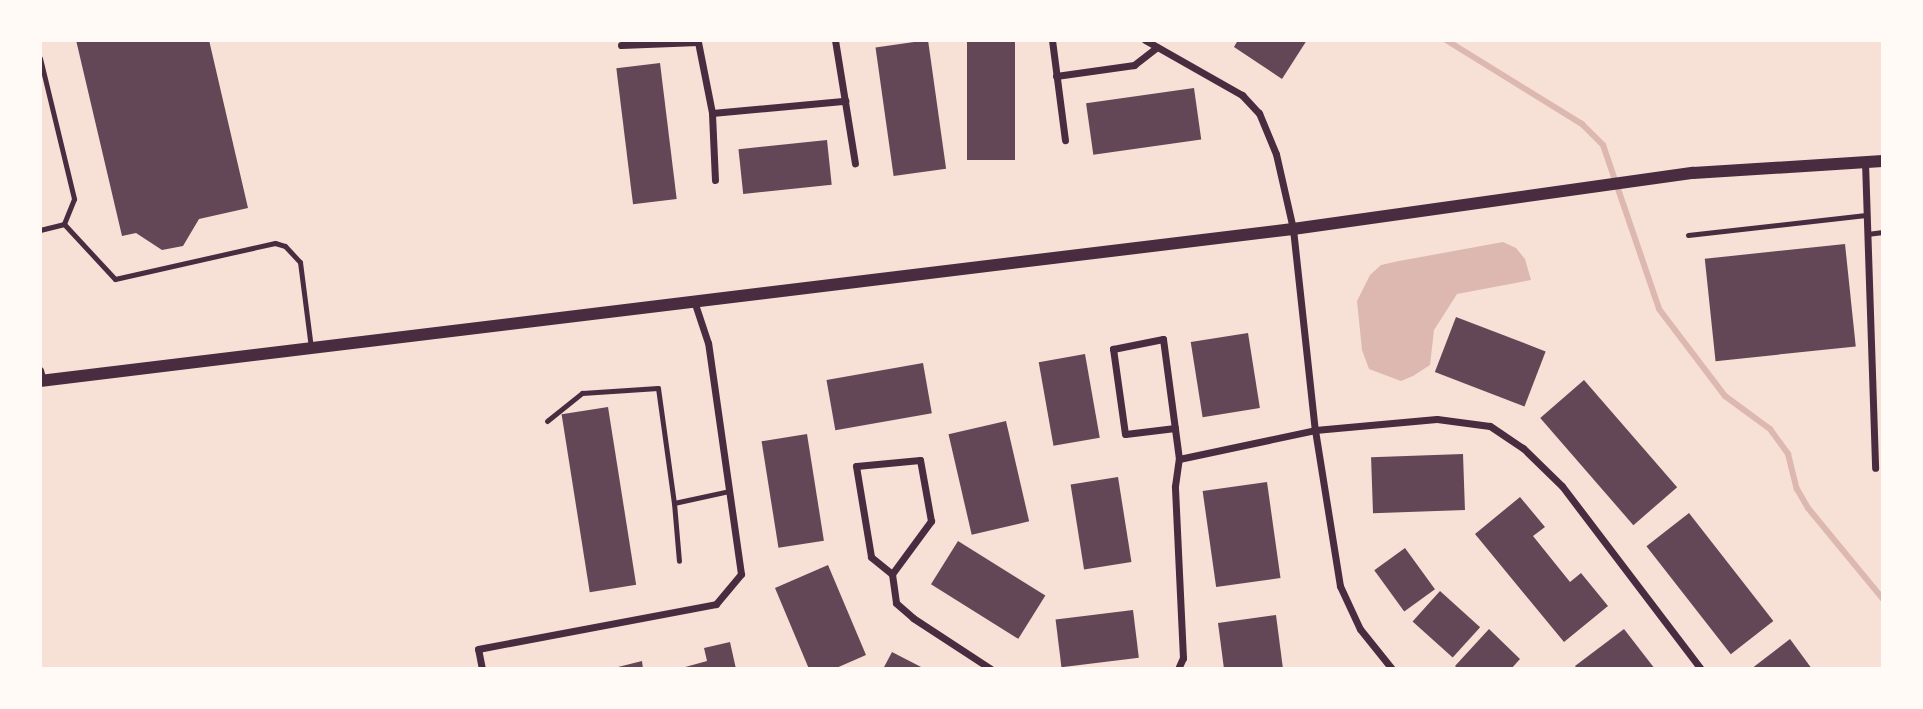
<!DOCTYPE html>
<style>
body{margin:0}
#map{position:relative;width:1923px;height:709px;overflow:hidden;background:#f7e1d7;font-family:Cabin,sans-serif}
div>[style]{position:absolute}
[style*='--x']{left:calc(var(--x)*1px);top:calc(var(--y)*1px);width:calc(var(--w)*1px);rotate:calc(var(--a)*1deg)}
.water>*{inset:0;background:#dcb8b0}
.stream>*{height:6px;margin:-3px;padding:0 3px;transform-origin:3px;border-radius:3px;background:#dcb8b0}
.building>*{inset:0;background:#644757;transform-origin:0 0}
.service>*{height:5px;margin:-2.5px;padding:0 2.5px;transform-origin:2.5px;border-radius:2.5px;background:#4a2c40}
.minor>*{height:7px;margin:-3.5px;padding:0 3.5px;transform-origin:3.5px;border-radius:3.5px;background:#4a2c40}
.tertiary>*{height:12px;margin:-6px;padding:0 6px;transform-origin:6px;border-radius:6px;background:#4a2c40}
span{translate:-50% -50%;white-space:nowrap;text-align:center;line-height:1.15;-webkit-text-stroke:6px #fffaf5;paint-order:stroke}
.frame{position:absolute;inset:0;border:42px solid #fffaf5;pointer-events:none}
</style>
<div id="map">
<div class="water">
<div style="clip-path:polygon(1503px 242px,1516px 248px,1525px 259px,1531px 280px,1457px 294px,1434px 330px,1430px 365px,1413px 376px,1401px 381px,1369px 369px,1362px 350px,1357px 301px,1370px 275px,1381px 265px,1399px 261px)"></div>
</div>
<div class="stream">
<div style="--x:1446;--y:40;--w:160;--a:31.7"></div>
<div style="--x:1582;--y:124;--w:30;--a:45"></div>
<div style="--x:1603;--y:145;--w:173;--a:71.1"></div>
<div style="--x:1659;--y:309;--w:109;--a:52.8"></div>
<div style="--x:1725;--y:396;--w:56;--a:36.3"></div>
<div style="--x:1770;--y:429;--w:31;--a:54"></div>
<div style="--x:1788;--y:454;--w:36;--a:76"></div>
<div style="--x:1797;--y:489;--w:22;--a:60"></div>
<div style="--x:1808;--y:508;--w:118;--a:50.5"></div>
</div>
<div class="building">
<div style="clip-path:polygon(76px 40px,209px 40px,248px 208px,199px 219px,183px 246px,162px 250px,136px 233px,122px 236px)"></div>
<div style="left:928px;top:40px;width:130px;height:53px;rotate:82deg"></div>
<div style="left:967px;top:40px;width:48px;height:120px"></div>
<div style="clip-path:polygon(1238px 40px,1307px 40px,1282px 79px,1234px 47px)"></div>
<div style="left:660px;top:63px;width:137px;height:44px;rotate:83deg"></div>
<div style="left:1194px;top:88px;width:52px;height:109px;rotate:82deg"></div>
<div style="left:827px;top:140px;width:45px;height:89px;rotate:84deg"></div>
<div style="left:1845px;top:244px;width:103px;height:141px;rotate:84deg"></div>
<div style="left:1456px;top:317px;width:96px;height:59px;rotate:21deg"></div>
<div style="left:1248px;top:333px;width:76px;height:58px;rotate:81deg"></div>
<div style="left:1085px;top:354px;width:85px;height:47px;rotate:80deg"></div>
<div style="left:923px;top:363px;width:51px;height:98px;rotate:80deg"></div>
<div style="left:1584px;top:380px;width:142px;height:58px;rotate:49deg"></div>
<div style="left:608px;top:407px;width:180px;height:47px;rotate:81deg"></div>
<div style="left:1006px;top:421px;width:103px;height:59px;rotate:77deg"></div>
<div style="left:807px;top:434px;width:108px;height:46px;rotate:81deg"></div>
<div style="left:1463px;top:454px;width:56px;height:92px;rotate:88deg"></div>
<div style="left:1118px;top:477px;width:86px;height:48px;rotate:81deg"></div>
<div style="left:1267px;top:482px;width:97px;height:65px;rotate:82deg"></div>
<div style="clip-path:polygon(1520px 497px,1545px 527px,1533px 536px,1570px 582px,1581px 573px,1608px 606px,1564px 642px,1475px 534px)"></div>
<div style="left:1689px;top:513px;width:137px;height:54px;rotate:52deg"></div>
<div style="left:958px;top:541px;width:103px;height:51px;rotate:32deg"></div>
<div style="left:1405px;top:548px;width:51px;height:38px;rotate:54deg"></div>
<div style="clip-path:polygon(828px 565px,866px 655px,834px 669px,809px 669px,775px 588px)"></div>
<div style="left:1440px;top:591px;width:54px;height:41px;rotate:42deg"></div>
<div style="left:1133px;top:610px;width:48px;height:78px;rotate:83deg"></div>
<div style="clip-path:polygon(1276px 615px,1283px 669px,1224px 669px,1218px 623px)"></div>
<div style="clip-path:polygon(1489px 629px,1520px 659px,1511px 669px,1458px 669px,1455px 666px)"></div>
<div style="clip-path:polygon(1624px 629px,1655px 669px,1577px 669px,1575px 666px)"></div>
<div style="clip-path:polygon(1790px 639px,1812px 669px,1751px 669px)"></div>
<div style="clip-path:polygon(730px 642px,736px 669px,678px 669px,707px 661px,704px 648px)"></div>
<div style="clip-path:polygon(892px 652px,925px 669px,883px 669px)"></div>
<div style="clip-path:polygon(642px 661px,643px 669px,614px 669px,614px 668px)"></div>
</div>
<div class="service">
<div style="--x:40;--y:58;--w:145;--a:76.4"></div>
<div style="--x:74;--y:199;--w:27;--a:112"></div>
<div style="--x:40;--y:230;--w:25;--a:-14"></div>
<div style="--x:64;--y:224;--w:75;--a:47.2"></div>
<div style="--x:115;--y:279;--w:164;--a:-12.7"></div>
<div style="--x:275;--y:243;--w:10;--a:17"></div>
<div style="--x:285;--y:246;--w:22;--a:47"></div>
<div style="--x:300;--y:262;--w:87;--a:82.7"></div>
<div style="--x:1867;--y:234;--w:16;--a:-7"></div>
<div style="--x:1688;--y:235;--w:179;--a:-6.4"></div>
<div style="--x:547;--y:421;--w:45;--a:-38.7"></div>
<div style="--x:582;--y:393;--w:76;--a:-3.8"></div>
<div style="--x:658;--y:388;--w:116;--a:82.1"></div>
<div style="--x:674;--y:503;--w:56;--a:-12.3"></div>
<div style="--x:674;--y:503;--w:58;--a:85.1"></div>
</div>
<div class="minor">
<div style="--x:835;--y:40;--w:125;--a:80.8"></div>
<div style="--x:1052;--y:40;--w:101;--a:82.6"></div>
<div style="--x:1145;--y:40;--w:112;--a:29.6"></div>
<div style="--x:1242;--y:95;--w:25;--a:47"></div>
<div style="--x:1259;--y:113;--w:44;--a:67.5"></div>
<div style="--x:1276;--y:154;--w:77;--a:77.2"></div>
<div style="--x:1293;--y:229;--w:202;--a:83.8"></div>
<div style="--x:1315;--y:430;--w:158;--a:80.9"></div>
<div style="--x:1340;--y:586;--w:47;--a:65.1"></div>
<div style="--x:1360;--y:629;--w:51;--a:51.3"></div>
<div style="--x:621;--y:45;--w:77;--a:-2.2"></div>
<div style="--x:698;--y:42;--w:72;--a:78.8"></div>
<div style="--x:1056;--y:76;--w:79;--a:-8"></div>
<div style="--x:1134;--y:65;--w:29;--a:-38"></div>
<div style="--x:1865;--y:162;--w:306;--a:88.1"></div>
<div style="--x:715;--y:180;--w:67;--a:-92.6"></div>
<div style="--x:712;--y:113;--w:134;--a:-5.2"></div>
<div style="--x:40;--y:370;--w:11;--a:75"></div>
<div style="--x:1175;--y:428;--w:50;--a:173.2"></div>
<div style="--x:1125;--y:434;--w:86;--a:-98"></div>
<div style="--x:1113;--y:349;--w:51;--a:-11.3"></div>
<div style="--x:1163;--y:339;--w:121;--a:82.4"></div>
<div style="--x:892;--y:574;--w:66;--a:-53.7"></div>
<div style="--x:931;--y:521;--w:62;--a:-100.2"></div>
<div style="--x:920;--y:460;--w:64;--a:174.6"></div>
<div style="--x:856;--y:466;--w:92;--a:80.6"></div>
<div style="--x:871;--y:557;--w:27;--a:39"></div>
<div style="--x:892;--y:574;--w:29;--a:82"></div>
<div style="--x:896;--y:603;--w:23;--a:41"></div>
<div style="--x:913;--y:618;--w:93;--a:33.2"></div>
<div style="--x:482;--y:669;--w:20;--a:-101"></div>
<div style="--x:478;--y:649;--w:242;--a:-10.7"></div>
<div style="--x:716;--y:604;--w:39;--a:-50"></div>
<div style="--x:741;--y:574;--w:233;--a:-98.1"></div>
<div style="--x:708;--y:343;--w:44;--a:-108.4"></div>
<div style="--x:1178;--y:669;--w:12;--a:-66"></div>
<div style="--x:1183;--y:658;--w:172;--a:-92.7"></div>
<div style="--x:1175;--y:486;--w:27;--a:-82"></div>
<div style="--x:1179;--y:459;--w:139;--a:-12"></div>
<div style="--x:1315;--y:430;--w:122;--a:-5.2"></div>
<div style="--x:1437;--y:419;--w:53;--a:7.5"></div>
<div style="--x:1490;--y:426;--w:40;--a:34"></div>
<div style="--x:1523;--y:448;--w:54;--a:44.3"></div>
<div style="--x:1562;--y:486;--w:230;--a:52.8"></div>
</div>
<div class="tertiary">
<div style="--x:40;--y:381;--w:1262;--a:-6.92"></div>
<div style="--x:1293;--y:229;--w:404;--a:-8"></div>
<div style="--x:1693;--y:173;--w:190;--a:-3.6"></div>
</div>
<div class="frame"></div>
</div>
